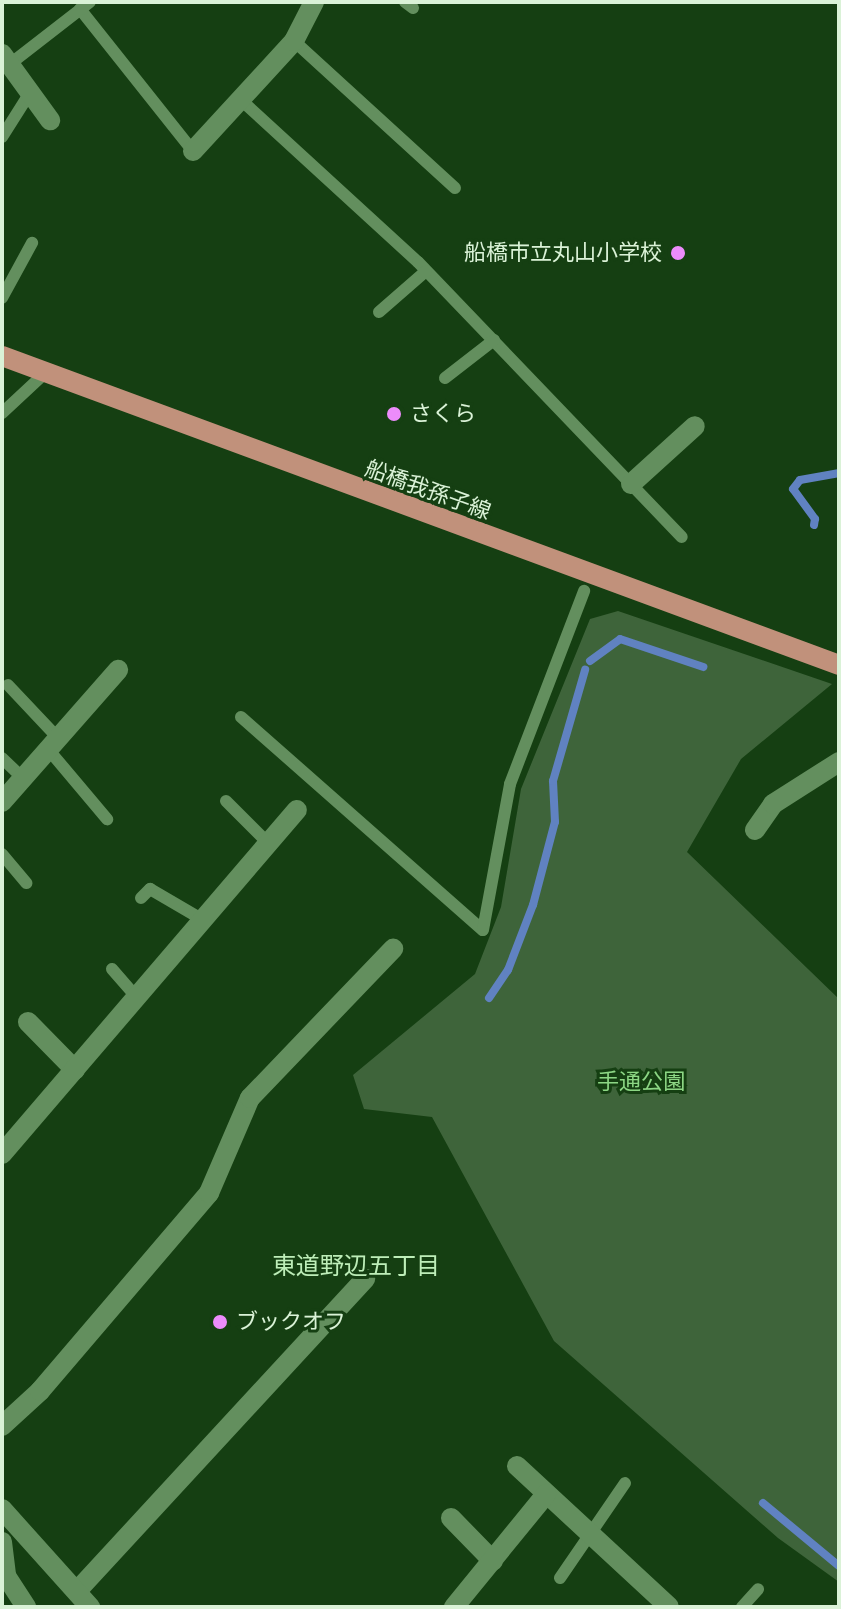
<!DOCTYPE html>
<meta charset="utf-8">
<style>
body{margin:0}
#map{position:relative;width:841px;height:1609px;overflow:hidden;background:#153f12;font-family:Manrope,"Noto Sans JP",sans-serif}
div>[style]{position:absolute}
[style*='--x']{left:calc(var(--x)*1px);top:calc(var(--y)*1px);width:calc(var(--w)*1px);rotate:calc(var(--a)*1deg)}
.green>*{inset:0;background:#3e643a}
.stream>*{height:8px;margin:-4px;padding:0 4px;transform-origin:4px;border-radius:4px;background:#6082c1}
.service>*{height:12px;margin:-6px;padding:0 6px;transform-origin:6px;border-radius:6px;background:#638f5e}
.minor>*{height:20px;margin:-10px;padding:0 10px;transform-origin:10px;border-radius:10px;background:#638f5e}
.tertiary>*{height:20px;margin:-10px;padding:0 10px;transform-origin:10px;border-radius:10px;background:#638f5e}
.primary>*{height:20px;margin:-10px;padding:0 10px;transform-origin:10px;border-radius:10px;background:#c1917b}
.dots>*{width:22px;height:22px;translate:-50% -50%;box-sizing:border-box;border:4px solid #153f12;border-radius:50%}
span{translate:-50% -50%;white-space:nowrap;text-align:center;line-height:1.15;-webkit-text-stroke:6px #153f12;paint-order:stroke}
.poi-label{font-size:22px;color:#daf2d7}
.right{translate:-100% -50%;text-align:right}
.left{translate:0 -50%;text-align:left}
.street-label{font-size:22px;color:#daf2d7}
.park-label{font-size:22px;color:#8cd684}
.neighbourhood-label{font-size:24px;color:#bdedb8}
.frame{position:absolute;inset:0;border:4px solid #daf2d7;pointer-events:none}
</style>
<div id="map">
<div class="green">
<div style="clip-path:polygon(618px 611px,832px 684px,741px 759px,687px 852px,839px 999px,839px 1582px,778px 1538px,554px 1341px,432px 1117px,364px 1109px,353px 1075px,475px 974px,501px 907px,521px 789px,590px 619px)"></div>
</div>
<div class="stream">
<div style="--x:814;--y:525;--w:6;--a:-81"></div>
<div style="--x:815;--y:519;--w:37;--a:-126"></div>
<div style="--x:793;--y:489;--w:11;--a:-52"></div>
<div style="--x:800;--y:480;--w:40;--a:-10"></div>
<div style="--x:590;--y:661;--w:37;--a:-36"></div>
<div style="--x:620;--y:639;--w:88;--a:18.6"></div>
<div style="--x:489;--y:998;--w:34;--a:-56"></div>
<div style="--x:508;--y:970;--w:70;--a:-69"></div>
<div style="--x:533;--y:905;--w:86;--a:-75.2"></div>
<div style="--x:555;--y:822;--w:41;--a:-92.8"></div>
<div style="--x:553;--y:781;--w:116;--a:-73.9"></div>
<div style="--x:763;--y:1503;--w:99;--a:39.7"></div>
</div>
<div class="service">
<div style="--x:405;--y:2;--w:10;--a:37"></div>
<div style="--x:80;--y:9;--w:181;--a:51.5"></div>
<div style="--x:294;--y:41;--w:218;--a:42.4"></div>
<div style="--x:10;--y:64;--w:101;--a:-37.8"></div>
<div style="--x:240;--y:99;--w:241;--a:42.5"></div>
<div style="--x:418;--y:262;--w:381;--a:46.2"></div>
<div style="--x:2;--y:137;--w:45;--a:-57.7"></div>
<div style="--x:2;--y:298;--w:63;--a:-61.4"></div>
<div style="--x:379;--y:312;--w:62;--a:-41.1"></div>
<div style="--x:445;--y:378;--w:62;--a:-37.8"></div>
<div style="--x:2;--y:413;--w:59;--a:-42.9"></div>
<div style="--x:8;--y:685;--w:73;--a:46.7"></div>
<div style="--x:241;--y:717;--w:322;--a:41.4"></div>
<div style="--x:483;--y:930;--w:148;--a:-79.5"></div>
<div style="--x:510;--y:784;--w:207;--a:-69"></div>
<div style="--x:48;--y:749;--w:92;--a:49.9"></div>
<div style="--x:2;--y:758;--w:29;--a:44"></div>
<div style="--x:226;--y:801;--w:59;--a:45"></div>
<div style="--x:2;--y:854;--w:38;--a:50"></div>
<div style="--x:141;--y:898;--w:13;--a:-45"></div>
<div style="--x:150;--y:889;--w:61;--a:30.3"></div>
<div style="--x:112;--y:969;--w:37;--a:49"></div>
<div style="--x:560;--y:1578;--w:115;--a:-55.6"></div>
<div style="--x:742;--y:1607;--w:24;--a:-48"></div>
</div>
<div class="minor">
<div style="--x:2;--y:54;--w:82;--a:54"></div>
<div style="--x:193;--y:151;--w:149;--a:-47.4"></div>
<div style="--x:294;--y:41;--w:44;--a:-62.9"></div>
<div style="--x:631;--y:484;--w:86;--a:-42.2"></div>
<div style="--x:2;--y:802;--w:176;--a:-48.7"></div>
<div style="--x:755;--y:830;--w:32;--a:-55"></div>
<div style="--x:773;--y:804;--w:78;--a:-32.5"></div>
<div style="--x:28;--y:1022;--w:67;--a:45.6"></div>
<div style="--x:2;--y:1154;--w:453;--a:-49.4"></div>
<div style="--x:2;--y:1426;--w:52;--a:-42.6"></div>
<div style="--x:40;--y:1391;--w:260;--a:-49.5"></div>
<div style="--x:209;--y:1193;--w:103;--a:-66.7"></div>
<div style="--x:250;--y:1098;--w:207;--a:-46.2"></div>
<div style="--x:517;--y:1466;--w:207;--a:42.8"></div>
<div style="--x:451;--y:1518;--w:60;--a:45.7"></div>
<div style="--x:2;--y:1542;--w:34;--a:83"></div>
<div style="--x:6;--y:1576;--w:37;--a:57"></div>
<div style="--x:77;--y:1591;--w:425;--a:-47.3"></div>
<div style="--x:454;--y:1607;--w:146;--a:-50.8"></div>
</div>
<div class="tertiary">
<div style="--x:2;--y:1509;--w:132;--a:48.1"></div>
</div>
<div class="primary">
<div style="--x:2;--y:356;--w:892;--a:20.26"></div>
</div>
<div class="dots">
<div style="left:678px;top:253px;background:#ec8cfb"></div>
<div style="left:394px;top:414px;background:#ec8cfb"></div>
<div style="left:220px;top:1322px;background:#ec8cfb"></div>
</div>
<div class="poi-label">
<span class="right" style="left:662px;top:253px">船橋市立丸山小学校</span>
<span class="left" style="left:410px;top:414px">さくら</span>
<span class="left" style="left:236px;top:1322px">ブックオフ</span>
</div>
<div class="street-label">
<span style="left:428px;top:490px;rotate:20deg">船橋我孫子線</span>
</div>
<div class="park-label">
<span style="left:641px;top:1082px">手通公園</span>
</div>
<div class="neighbourhood-label">
<span style="left:356px;top:1265px">東道野辺五丁目</span>
</div>
<div class="frame"></div>
</div>
